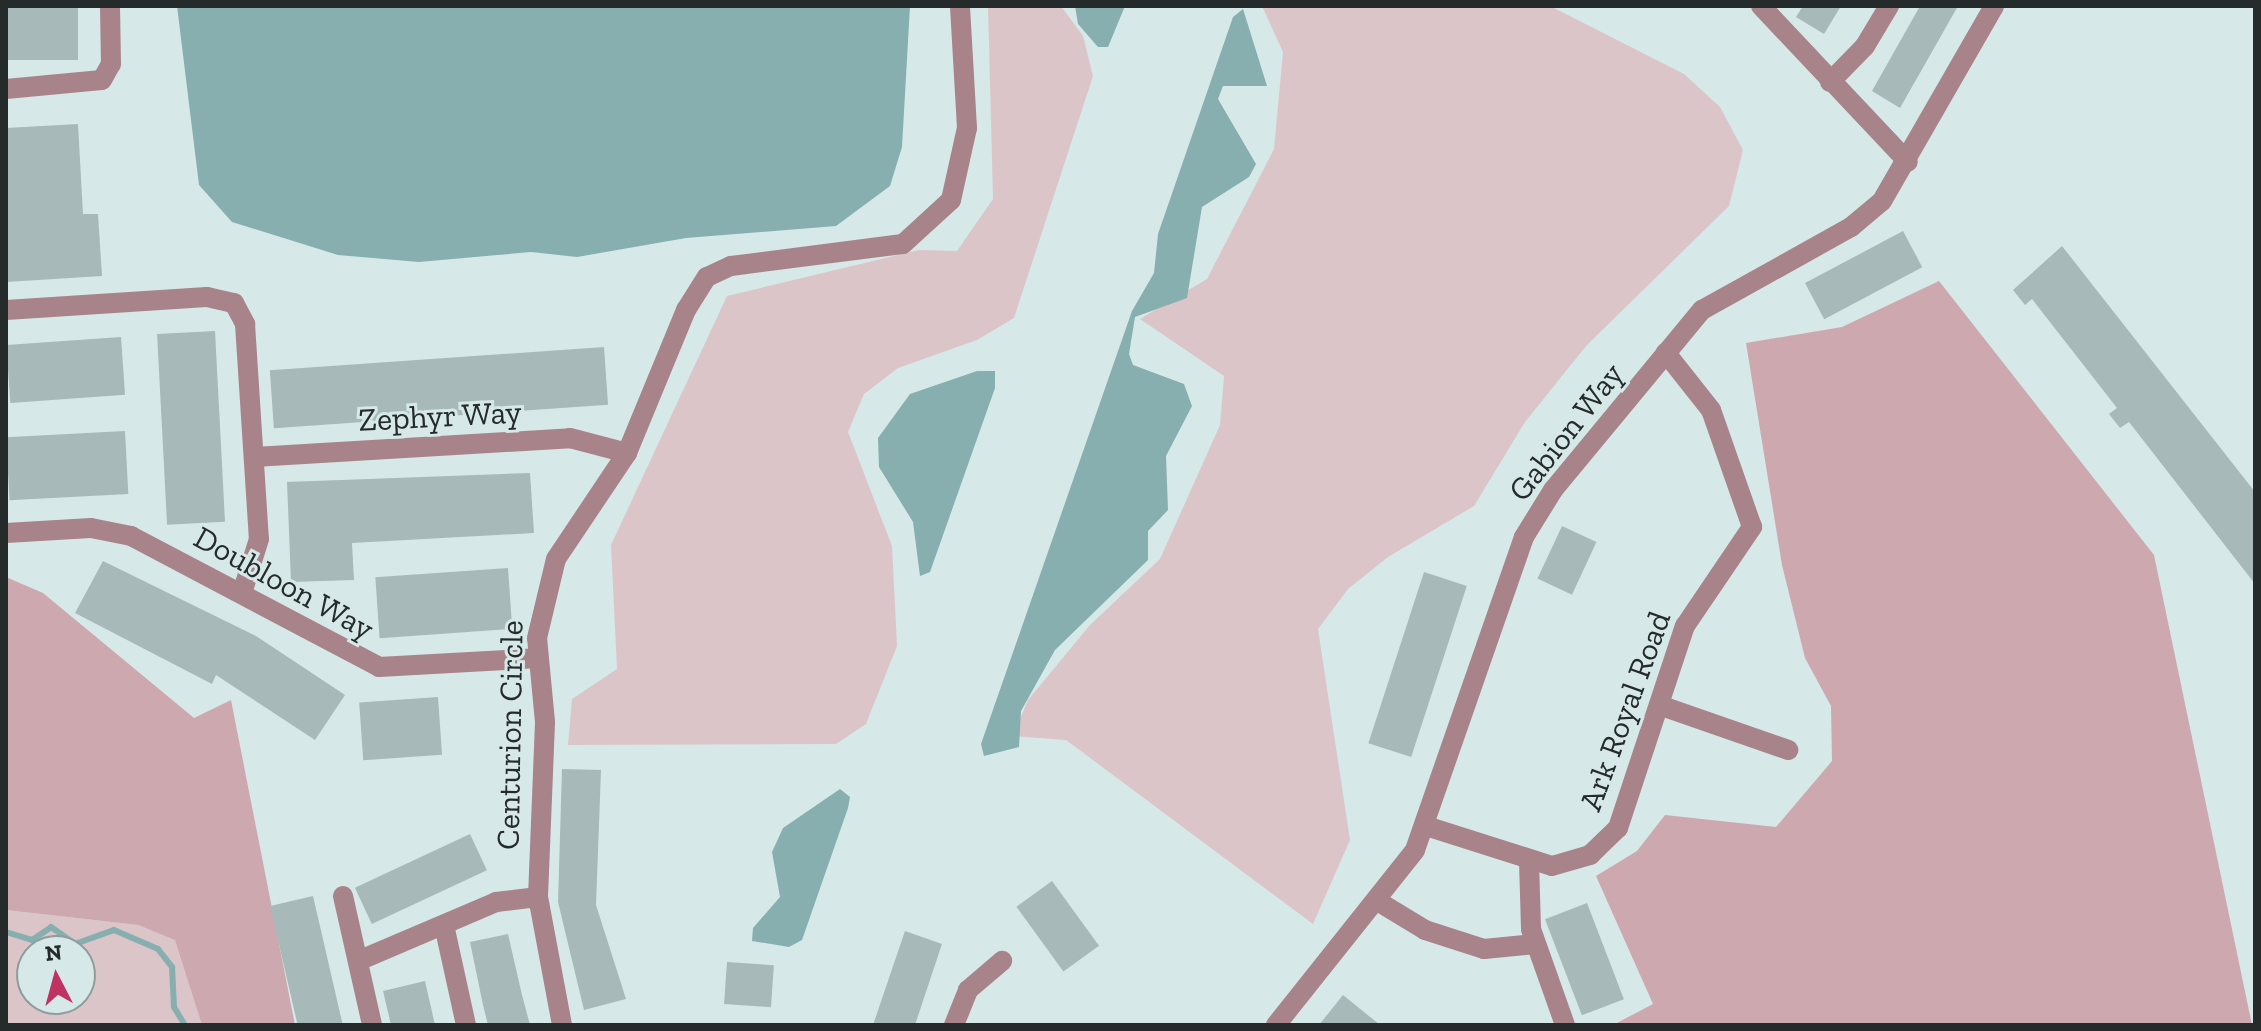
<!DOCTYPE html>
<style>
body{margin:0}
#map{position:relative;width:2261px;height:1031px;overflow:hidden;background:#d6e8e8;font-family:"Zilla Slab",serif}
div>[style]{position:absolute}
[style*='--x']{left:calc(var(--x)*1px);top:calc(var(--y)*1px);width:calc(var(--w)*1px);rotate:calc(var(--a)*1deg)}
.green>*{inset:0;background:#dcc5c9}
.forest>*{inset:0;background:#cda9af}
.water>*{inset:0;background:#87afb0}
.stream>*{height:6px;margin:-3px;padding:0 3px;transform-origin:3px;border-radius:3px;background:#87afb0}
.building>*{inset:0;background:#a8b9b9;transform-origin:0 0}
.minor>*{height:20px;margin:-10px;padding:0 10px;transform-origin:10px;border-radius:10px;background:#a8838a}
span{translate:-50% -50%;white-space:nowrap;text-align:center;line-height:1.15;-webkit-text-stroke:6px #d6e8e8;paint-order:stroke}
.street-label{font-size:32px;color:#252b2b}
.frame{position:absolute;inset:0;border:8px solid #252b2b;pointer-events:none}
.north{position:absolute;left:16px;top:935px;width:80px;height:80px;box-sizing:border-box;background:#d6e8e8;border:2px solid #8f9c9c;border-radius:50%;rotate:354deg;font-size:22px;font-weight:700;line-height:32px;text-align:center;color:#252b2b}
.north::after{content:'';display:block;margin:auto;width:28px;height:36px;background:#c03261;clip-path:polygon(50% 0,100% 100%,50% 72%,0 100%)}
</style>
<div id="map">
<div class="green">
<div style="clip-path:polygon(988px 6px,1061px 6px,1083px 36px,1093px 76px,1014px 318px,977px 340px,898px 368px,864px 394px,848px 432px,892px 546px,897px 646px,866px 724px,836px 744px,568px 745px,572px 699px,617px 669px,611px 545px,727px 296px,919px 250px,957px 251px,993px 199px)"></div>
<div style="clip-path:polygon(1262px 6px,1550px 6px,1684px 74px,1720px 107px,1743px 150px,1729px 206px,1586px 346px,1525px 422px,1474px 506px,1388px 557px,1348px 589px,1318px 629px,1350px 840px,1313px 924px,1066px 740px,1013px 736px,1028px 700px,1090px 625px,1160px 559px,1220px 425px,1224px 376px,1140px 319px,1207px 279px,1274px 149px,1283px 52px)"></div>
<div style="clip-path:polygon(evenodd,6px 910px,138px 925px,176px 940px,202px 1025px,6px 1025px,6px 910px,32px 951px,80px 951px,80px 999px,32px 999px,32px 951px)"></div>
</div>
<div class="forest">
<div style="clip-path:polygon(1939px 281px,2154px 555px,2252px 1025px,1613px 1025px,1653px 1004px,1596px 876px,1637px 851px,1665px 815px,1776px 827px,1832px 761px,1831px 706px,1805px 658px,1782px 565px,1746px 343px,1842px 327px)"></div>
<div style="clip-path:polygon(6px 577px,43px 593px,194px 718px,231px 700px,295px 1025px,202px 1025px,175px 940px,138px 925px,6px 910px)"></div>
</div>
<div class="water">
<div style="clip-path:polygon(177px 6px,910px 6px,902px 147px,890px 186px,836px 226px,686px 238px,577px 257px,531px 252px,419px 262px,338px 255px,232px 222px,199px 185px)"></div>
<div style="clip-path:polygon(1075px 6px,1125px 6px,1108px 47px,1098px 47px,1078px 24px)"></div>
<div style="clip-path:polygon(1243px 9px,1267px 86px,1223px 86px,1218px 99px,1256px 164px,1249px 177px,1202px 207px,1187px 298px,1135px 317px,1129px 354px,1133px 365px,1184px 384px,1192px 406px,1166px 456px,1168px 510px,1148px 531px,1148px 560px,1055px 650px,1021px 711px,1019px 747px,984px 756px,981px 744px,1132px 311px,1154px 273px,1158px 234px,1233px 17px)"></div>
<div style="clip-path:polygon(977px 371px,995px 371px,995px 388px,930px 572px,920px 576px,913px 522px,879px 467px,878px 438px,910px 394px)"></div>
<div style="clip-path:polygon(840px 789px,850px 797px,848px 808px,802px 940px,789px 947px,752px 941px,753px 928px,780px 897px,772px 852px,783px 828px)"></div>
</div>
<div class="stream">
<div style="--x:6;--y:932;--w:27;--a:17"></div>
<div style="--x:32;--y:940;--w:23;--a:-34"></div>
<div style="--x:51;--y:927;--w:29;--a:35"></div>
<div style="--x:75;--y:944;--w:41;--a:-19.7"></div>
<div style="--x:114;--y:930;--w:48;--a:23.4"></div>
<div style="--x:158;--y:949;--w:23;--a:52"></div>
<div style="--x:172;--y:967;--w:40;--a:87.1"></div>
<div style="--x:174;--y:1007;--w:21;--a:59"></div>
</div>
<div class="building">
<div style="left:6px;top:6px;width:72px;height:54px"></div>
<div style="clip-path:polygon(1803px 6px,1841px 6px,1824px 34px,1796px 17px)"></div>
<div style="clip-path:polygon(1920px 6px,1958px 6px,1900px 108px,1872px 91px)"></div>
<div style="clip-path:polygon(78px 124px,83px 214px,98px 214px,102px 276px,6px 282px,6px 128px)"></div>
<div style="left:1903px;top:231px;width:41px;height:111px;rotate:62deg"></div>
<div style="clip-path:polygon(2062px 246px,2255px 492px,2255px 584px,2129px 422px,2120px 428px,2109px 414px,2117px 408px,2032px 299px,2025px 305px,2013px 290px)"></div>
<div style="left:215px;top:331px;width:191px;height:58px;rotate:87deg"></div>
<div style="left:121px;top:337px;width:58px;height:115px;rotate:86deg"></div>
<div style="left:604px;top:347px;width:58px;height:335px;rotate:86deg"></div>
<div style="left:125px;top:431px;width:63px;height:119px;rotate:87deg"></div>
<div style="clip-path:polygon(530px 473px,534px 533px,352px 543px,354px 580px,291px 582px,287px 482px)"></div>
<div style="left:1562px;top:526px;width:38px;height:58px;rotate:25deg"></div>
<div style="clip-path:polygon(103px 561px,256px 636px,345px 695px,315px 740px,216px 675px,212px 684px,75px 613px)"></div>
<div style="left:508px;top:568px;width:61px;height:133px;rotate:86deg"></div>
<div style="left:1424px;top:572px;width:45px;height:180px;rotate:18deg"></div>
<div style="left:438px;top:697px;width:58px;height:79px;rotate:86deg"></div>
<div style="clip-path:polygon(562px 769px,601px 770px,596px 905px,626px 999px,584px 1010px,558px 902px)"></div>
<div style="left:470px;top:834px;width:40px;height:127px;rotate:65deg"></div>
<div style="left:1052px;top:881px;width:80px;height:44px;rotate:54deg"></div>
<div style="left:313px;top:896px;width:132px;height:44px;rotate:77deg"></div>
<div style="left:1587px;top:903px;width:103px;height:45px;rotate:69deg"></div>
<div style="clip-path:polygon(905px 931px,942px 944px,915px 1025px,873px 1025px)"></div>
<div style="clip-path:polygon(508px 934px,522px 995px,530px 1025px,488px 1025px,483px 1005px,470px 942px)"></div>
<div style="left:727px;top:962px;width:47px;height:42px;rotate:4deg"></div>
<div style="clip-path:polygon(425px 981px,435px 1025px,391px 1025px,383px 991px)"></div>
<div style="clip-path:polygon(1343px 995px,1380px 1025px,1319px 1025px)"></div>
</div>
<div class="minor">
<div style="--x:1761;--y:6;--w:214;--a:46.7"></div>
<div style="--x:1830;--y:82;--w:50;--a:-45.8"></div>
<div style="--x:1865;--y:46;--w:47;--a:-59"></div>
<div style="--x:6;--y:89;--w:96;--a:-5.4"></div>
<div style="--x:102;--y:80;--w:18;--a:-61"></div>
<div style="--x:111;--y:64;--w:58;--a:-91"></div>
<div style="--x:6;--y:310;--w:201;--a:-3.7"></div>
<div style="--x:207;--y:297;--w:28;--a:13"></div>
<div style="--x:234;--y:303;--w:24;--a:62"></div>
<div style="--x:245;--y:324;--w:215;--a:86.3"></div>
<div style="--x:259;--y:539;--w:53;--a:107.4"></div>
<div style="--x:254;--y:457;--w:317;--a:-3.4"></div>
<div style="--x:570;--y:438;--w:59;--a:14.7"></div>
<div style="--x:6;--y:533;--w:85;--a:-3.4"></div>
<div style="--x:91;--y:528;--w:41;--a:11.3"></div>
<div style="--x:131;--y:536;--w:280;--a:27.8"></div>
<div style="--x:379;--y:667;--w:159;--a:-3.2"></div>
<div style="--x:1659;--y:705;--w:137;--a:19.2"></div>
<div style="--x:1426;--y:826;--w:132;--a:17.6"></div>
<div style="--x:1552;--y:866;--w:40;--a:-16"></div>
<div style="--x:1590;--y:855;--w:39;--a:-44"></div>
<div style="--x:1618;--y:828;--w:213;--a:-71.7"></div>
<div style="--x:1685;--y:626;--w:120;--a:-55.9"></div>
<div style="--x:1752;--y:527;--w:124;--a:-109.3"></div>
<div style="--x:1711;--y:410;--w:73;--a:-128.3"></div>
<div style="--x:1529;--y:861;--w:68;--a:88.3"></div>
<div style="--x:1531;--y:929;--w:102;--a:70.5"></div>
<div style="--x:343;--y:896;--w:132;--a:77.3"></div>
<div style="--x:1379;--y:902;--w:54;--a:31.3"></div>
<div style="--x:1425;--y:930;--w:62;--a:17.9"></div>
<div style="--x:1484;--y:949;--w:51;--a:-5.6"></div>
<div style="--x:444;--y:925;--w:102;--a:77.6"></div>
<div style="--x:358;--y:961;--w:150;--a:-23.1"></div>
<div style="--x:496;--y:902;--w:42;--a:-6.8"></div>
<div style="--x:562;--y:1025;--w:130;--a:-100.6"></div>
<div style="--x:538;--y:897;--w:175;--a:-87.7"></div>
<div style="--x:545;--y:722;--w:84;--a:-95.4"></div>
<div style="--x:537;--y:638;--w:81;--a:-76.5"></div>
<div style="--x:556;--y:559;--w:128;--a:-56.2"></div>
<div style="--x:627;--y:453;--w:155;--a:-67.6"></div>
<div style="--x:686;--y:310;--w:39;--a:-58"></div>
<div style="--x:707;--y:277;--w:26;--a:-25"></div>
<div style="--x:731;--y:266;--w:173;--a:-7.3"></div>
<div style="--x:903;--y:244;--w:65;--a:-42.5"></div>
<div style="--x:951;--y:200;--w:74;--a:-77.5"></div>
<div style="--x:967;--y:128;--w:122;--a:-93.3"></div>
<div style="--x:954;--y:1025;--w:38;--a:-68"></div>
<div style="--x:968;--y:990;--w:45;--a:-40.5"></div>
<div style="--x:1276;--y:1025;--w:223;--a:-51.5"></div>
<div style="--x:1415;--y:850;--w:331;--a:-70.8"></div>
<div style="--x:1524;--y:537;--w:55;--a:-58.3"></div>
<div style="--x:1553;--y:490;--w:234;--a:-50.4"></div>
<div style="--x:1702;--y:310;--w:171;--a:-29.1"></div>
<div style="--x:1851;--y:227;--w:40;--a:-40"></div>
<div style="--x:1882;--y:201;--w:225;--a:-60.1"></div>
</div>
<div class="street-label">
<span style="left:440px;top:416px;rotate:-3deg">Zephyr Way</span>
<span style="left:1566px;top:432px;rotate:-52deg">Gabion Way</span>
<span style="left:284px;top:583px;rotate:29deg">Doubloon Way</span>
<span style="left:1625px;top:711px;rotate:-70deg">Ark Royal Road</span>
<span style="left:510px;top:735px;rotate:-89deg">Centurion Circle</span>
</div>
<div class="frame"></div>
<div class="north">N</div>
</div>
